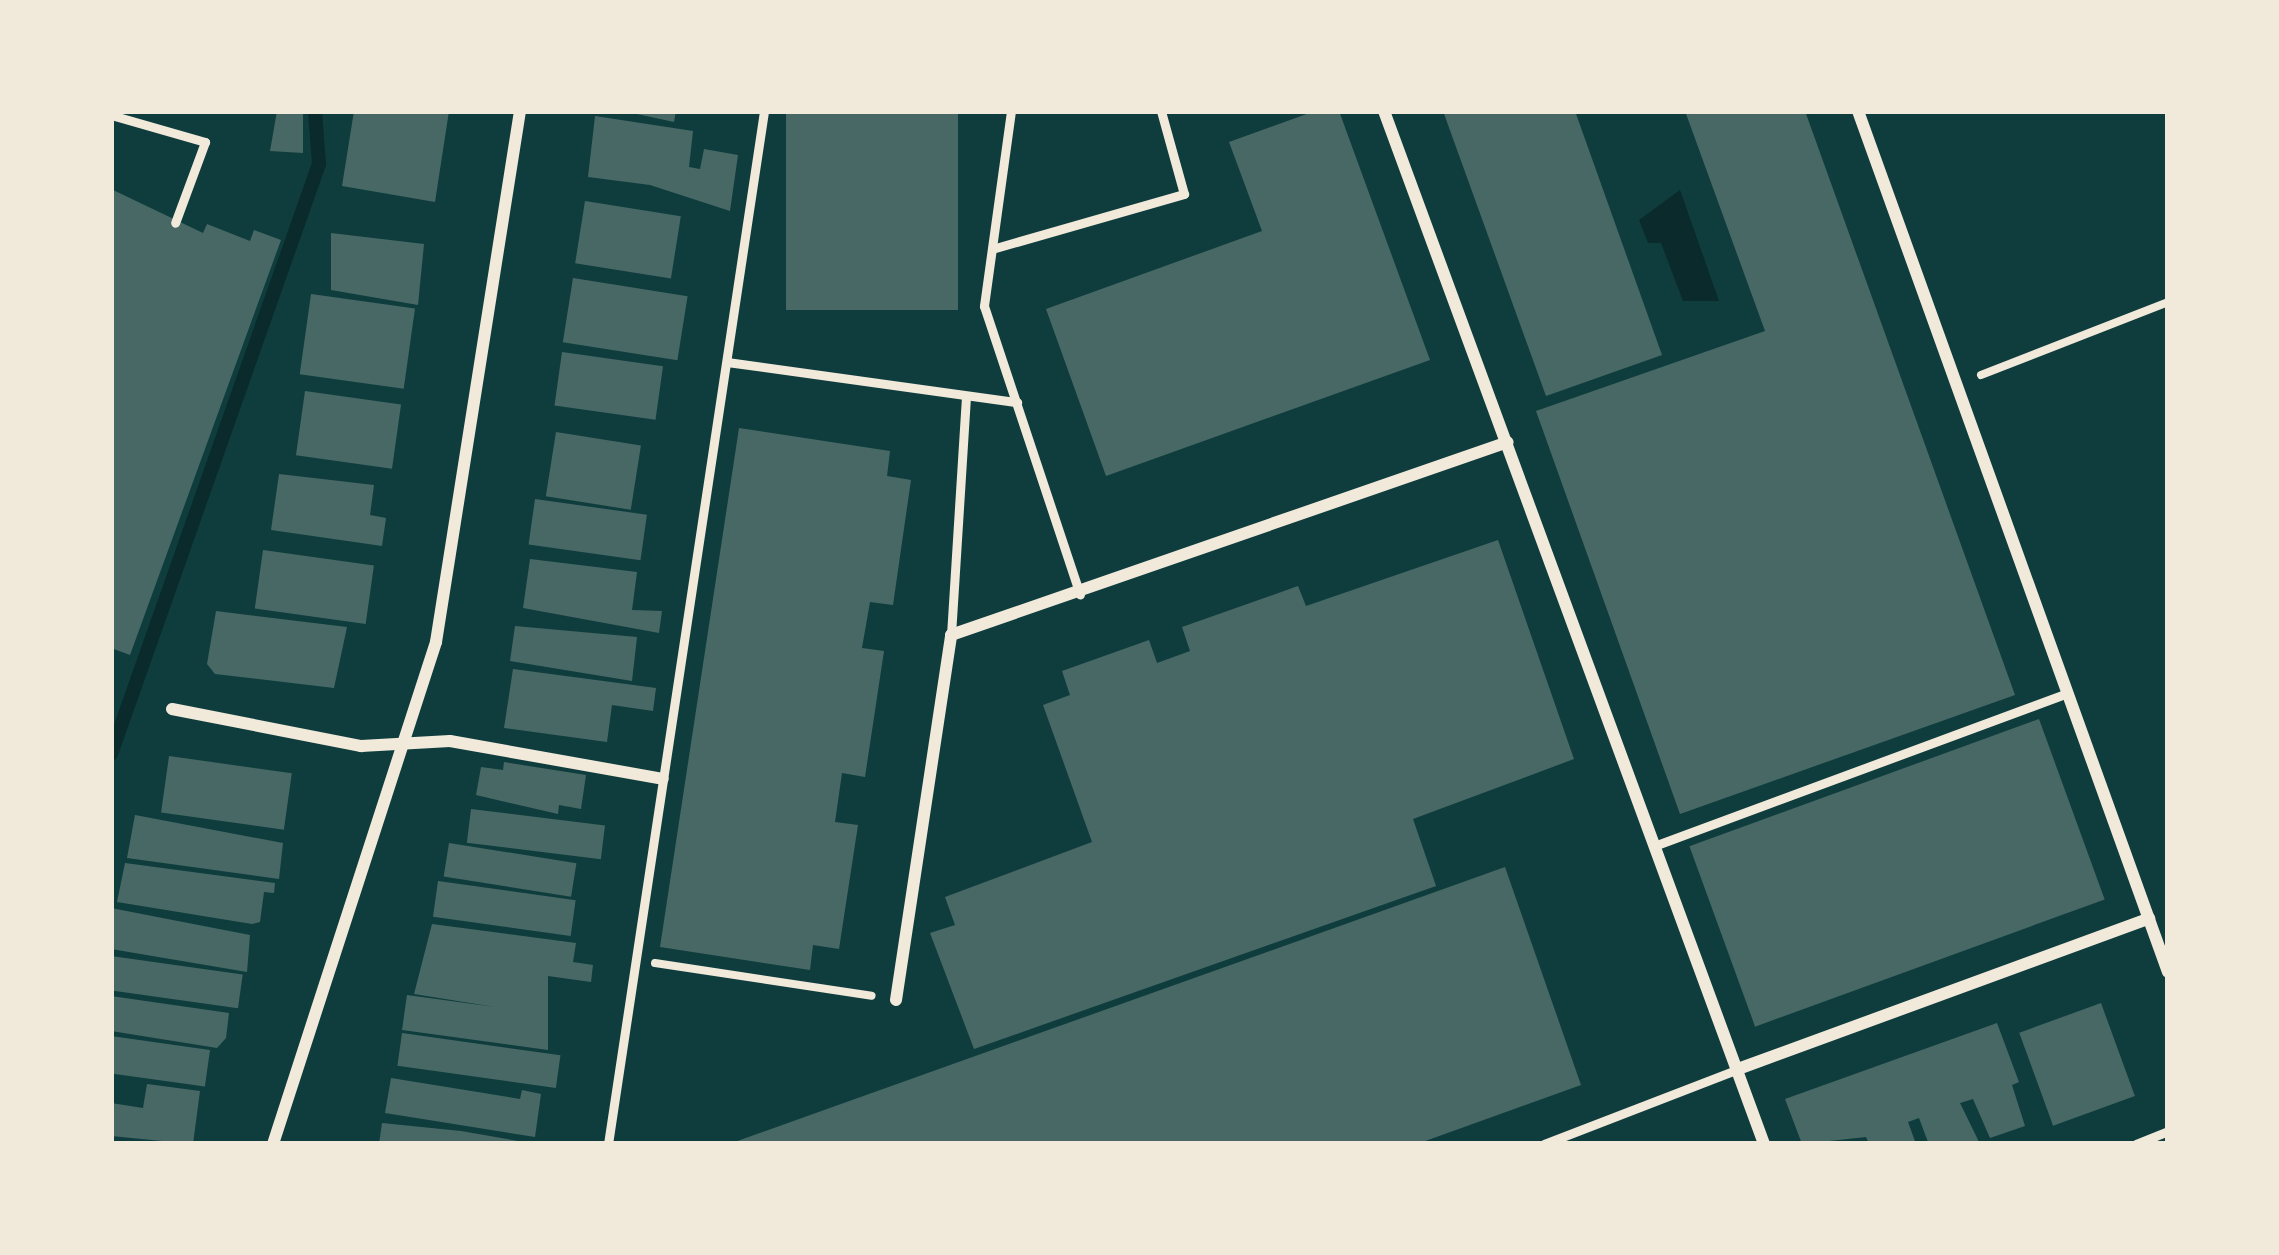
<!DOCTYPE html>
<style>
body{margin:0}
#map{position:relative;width:2279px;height:1255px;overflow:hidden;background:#0f3d3e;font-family:"Noto Sans",sans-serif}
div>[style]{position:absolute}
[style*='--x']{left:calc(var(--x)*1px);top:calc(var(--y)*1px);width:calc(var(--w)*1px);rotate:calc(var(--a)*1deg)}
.water>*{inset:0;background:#0a2a2b}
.stream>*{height:14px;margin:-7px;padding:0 7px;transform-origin:7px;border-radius:7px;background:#0a2a2b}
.building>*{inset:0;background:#486865;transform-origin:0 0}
.path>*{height:8px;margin:-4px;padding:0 4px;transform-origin:4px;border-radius:4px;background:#f1e9da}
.service>*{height:9px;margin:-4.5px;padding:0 4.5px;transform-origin:4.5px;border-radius:4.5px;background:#f1e9da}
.minor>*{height:12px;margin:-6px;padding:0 6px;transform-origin:6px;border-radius:6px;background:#f1e9da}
span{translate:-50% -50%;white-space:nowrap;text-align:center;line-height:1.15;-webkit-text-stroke:12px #f1e9da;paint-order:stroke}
.frame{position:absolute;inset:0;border:114px solid #f1e9da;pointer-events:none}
</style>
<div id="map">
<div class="water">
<div style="clip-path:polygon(1680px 190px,1719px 301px,1683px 301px,1661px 243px,1648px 243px,1639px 220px)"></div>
</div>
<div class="stream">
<div style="--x:111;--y:754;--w:626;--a:-70.58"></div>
<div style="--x:319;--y:164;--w:53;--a:-94.3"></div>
</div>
<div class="building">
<div style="clip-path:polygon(277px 111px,303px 111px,303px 153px,270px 151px)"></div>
<div style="clip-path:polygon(354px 111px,449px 111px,435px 202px,342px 186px)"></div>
<div style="clip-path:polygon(623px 111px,676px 111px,674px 122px)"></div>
<div style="left:786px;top:111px;width:172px;height:199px"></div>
<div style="clip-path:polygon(1315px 111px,1339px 111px,1430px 360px,1106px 476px,1046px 309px,1262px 231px,1229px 142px)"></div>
<div style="clip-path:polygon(1443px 111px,1575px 111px,1662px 355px,1546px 396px)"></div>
<div style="clip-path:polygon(1685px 111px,1805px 111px,2015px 695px,1680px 814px,1536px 411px,1765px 331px)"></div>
<div style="clip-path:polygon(595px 116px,693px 131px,689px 167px,700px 169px,704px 149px,738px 155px,730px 211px,650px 185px,588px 177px)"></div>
<div style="clip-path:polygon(111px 189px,203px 233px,207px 224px,250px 241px,254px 230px,281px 240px,130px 655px,111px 648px)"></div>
<div style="left:585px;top:201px;width:97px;height:63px;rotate:9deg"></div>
<div style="clip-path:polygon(331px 233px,424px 244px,418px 305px,331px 290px)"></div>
<div style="left:573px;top:278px;width:116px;height:65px;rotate:9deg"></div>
<div style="left:311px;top:294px;width:105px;height:81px;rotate:8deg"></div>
<div style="left:562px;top:352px;width:102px;height:54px;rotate:8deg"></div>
<div style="left:305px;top:391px;width:97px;height:65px;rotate:8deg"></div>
<div style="clip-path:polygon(739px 428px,890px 451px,887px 476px,911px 480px,893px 605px,870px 602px,862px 648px,884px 651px,865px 777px,842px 773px,835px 822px,858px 825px,839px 949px,813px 945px,810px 970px,660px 947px)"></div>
<div style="left:556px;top:432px;width:86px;height:65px;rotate:9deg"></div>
<div style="clip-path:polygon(279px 474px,374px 485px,370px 515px,386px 518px,382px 546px,271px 530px)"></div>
<div style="left:535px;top:499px;width:113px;height:46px;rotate:8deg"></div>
<div style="clip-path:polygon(1498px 540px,1574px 759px,1413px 819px,1436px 886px,974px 1049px,930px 933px,955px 925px,945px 897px,1092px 842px,1043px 705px,1070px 695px,1062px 671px,1149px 640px,1157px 663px,1190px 651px,1182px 627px,1298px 586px,1306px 606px)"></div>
<div style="left:263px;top:550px;width:112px;height:59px;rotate:8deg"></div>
<div style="clip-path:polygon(530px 559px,637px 572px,632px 610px,662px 611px,659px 633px,523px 608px)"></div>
<div style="clip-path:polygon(216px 611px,347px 627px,334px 688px,215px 674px,207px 664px)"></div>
<div style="clip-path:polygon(515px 626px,637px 637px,632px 681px,510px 661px)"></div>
<div style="clip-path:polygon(513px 669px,656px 688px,653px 711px,612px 705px,607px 742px,504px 728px)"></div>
<div style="left:2039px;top:719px;width:192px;height:372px;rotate:70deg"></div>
<div style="left:169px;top:756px;width:124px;height:57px;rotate:8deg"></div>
<div style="clip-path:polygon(504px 762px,586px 775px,581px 809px,559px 805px,558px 814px,476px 795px,481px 767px,503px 770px)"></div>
<div style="left:471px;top:809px;width:135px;height:34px;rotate:7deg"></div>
<div style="clip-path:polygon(135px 815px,283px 843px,279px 879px,127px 858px)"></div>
<div style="left:449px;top:843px;width:129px;height:34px;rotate:9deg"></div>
<div style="clip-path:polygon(125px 863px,275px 883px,274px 893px,264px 892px,260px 922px,252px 924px,117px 902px)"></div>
<div style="clip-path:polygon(1505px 867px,1581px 1085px,1417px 1144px,729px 1144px)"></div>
<div style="left:438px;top:881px;width:139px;height:36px;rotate:8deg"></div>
<div style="clip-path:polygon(111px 908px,250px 935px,247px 972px,111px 949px)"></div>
<div style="clip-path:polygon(432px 924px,576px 943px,573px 962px,593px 965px,591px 982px,548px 976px,548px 1050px,402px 1030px,407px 995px,495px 1007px,414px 994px)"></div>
<div style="left:111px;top:956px;width:133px;height:34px;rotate:8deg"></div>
<div style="clip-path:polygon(111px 996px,229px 1013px,226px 1038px,217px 1048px,111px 1031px)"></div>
<div style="left:2101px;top:1003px;width:99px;height:87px;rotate:70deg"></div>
<div style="clip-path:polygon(1997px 1023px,2019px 1082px,2012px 1085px,2025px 1126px,1990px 1138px,1973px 1099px,1960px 1103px,1980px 1144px,1928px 1142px,1919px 1118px,1908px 1122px,1916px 1144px,1869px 1144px,1866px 1137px,1802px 1144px,1785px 1099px)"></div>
<div style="left:402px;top:1033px;width:160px;height:33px;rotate:8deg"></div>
<div style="left:111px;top:1036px;width:100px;height:37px;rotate:8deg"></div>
<div style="clip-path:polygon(391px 1078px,520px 1099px,522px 1090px,541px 1094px,535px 1137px,385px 1113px)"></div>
<div style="clip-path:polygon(147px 1084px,200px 1091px,193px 1144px,111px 1136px,111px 1103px,143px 1108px)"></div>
<div style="clip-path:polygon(382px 1123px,461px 1131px,535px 1144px,379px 1144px)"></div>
</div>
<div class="path">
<div style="--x:1981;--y:375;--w:201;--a:-21.3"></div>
<div style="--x:655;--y:963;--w:219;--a:8.6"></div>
</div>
<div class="service">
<div style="--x:1011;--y:111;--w:197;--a:97.9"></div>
<div style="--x:984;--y:306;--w:304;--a:71.6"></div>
<div style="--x:111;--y:115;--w:98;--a:16"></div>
<div style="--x:205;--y:142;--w:86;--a:110.3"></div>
<div style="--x:992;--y:249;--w:200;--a:-16"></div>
<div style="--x:1184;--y:194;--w:86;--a:-105.5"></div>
<div style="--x:727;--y:362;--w:293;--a:7.9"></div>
<div style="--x:951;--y:635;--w:239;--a:-86.4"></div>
<div style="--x:1654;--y:846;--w:441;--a:-20.3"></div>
<div style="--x:608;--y:1144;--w:1045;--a:-81.41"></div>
<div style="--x:1544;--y:1144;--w:208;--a:-21.1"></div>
<div style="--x:2136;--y:1144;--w:35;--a:-22"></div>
</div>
<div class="minor">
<div style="--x:1384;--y:111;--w:1101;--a:69.8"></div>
<div style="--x:1858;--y:111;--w:915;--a:70.2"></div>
<div style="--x:172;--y:709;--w:193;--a:11.1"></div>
<div style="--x:361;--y:746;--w:89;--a:-3.2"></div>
<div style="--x:450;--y:741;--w:216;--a:10.1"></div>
<div style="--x:896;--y:1000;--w:369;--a:-81.4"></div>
<div style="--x:951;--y:635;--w:589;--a:-19.11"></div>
<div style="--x:1738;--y:1069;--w:438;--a:-20.1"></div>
<div style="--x:273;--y:1144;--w:528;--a:-72.01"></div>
<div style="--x:436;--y:642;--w:538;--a:-81.01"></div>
</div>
<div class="frame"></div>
</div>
